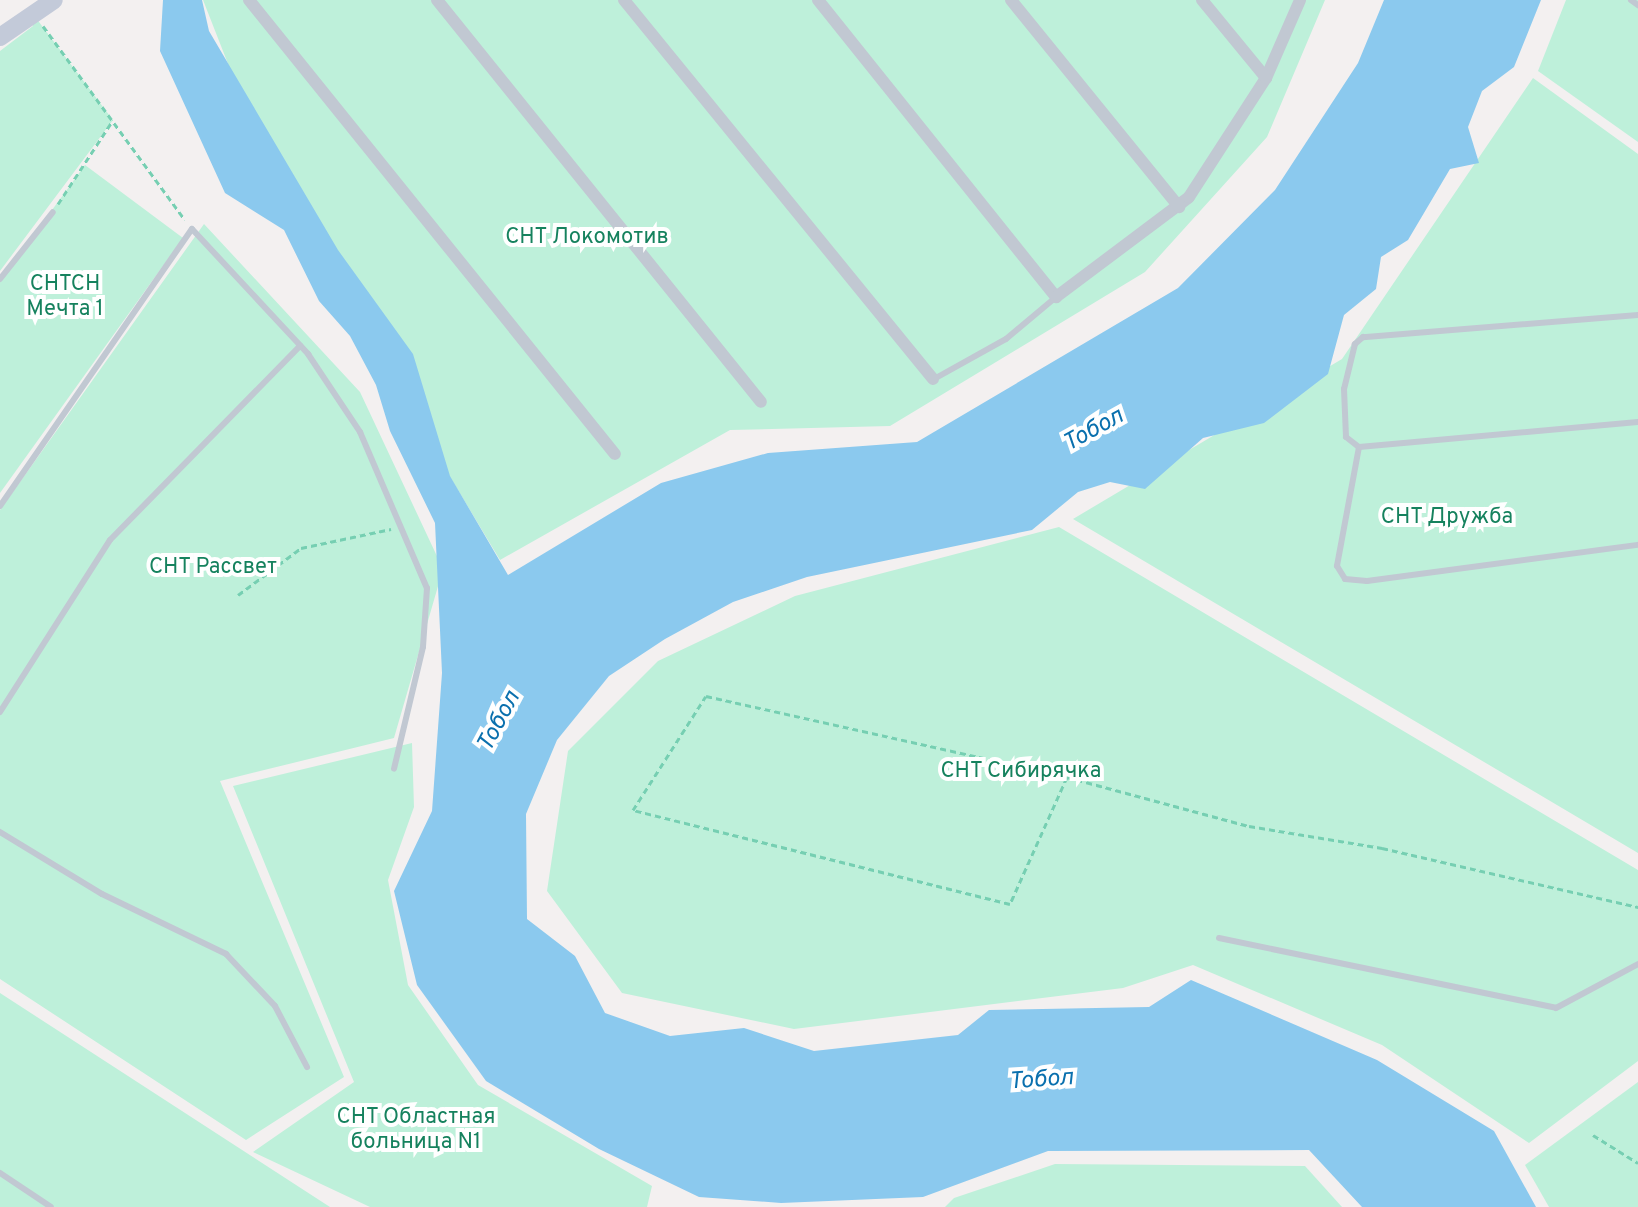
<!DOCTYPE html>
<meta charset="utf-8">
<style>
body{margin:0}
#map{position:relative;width:1638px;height:1207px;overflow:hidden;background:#f3f0f0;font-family:Overpass,sans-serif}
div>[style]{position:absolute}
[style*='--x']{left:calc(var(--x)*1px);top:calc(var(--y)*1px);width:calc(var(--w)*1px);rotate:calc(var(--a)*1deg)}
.green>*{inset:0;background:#bef0da}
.water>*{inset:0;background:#8bc9ee}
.path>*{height:3px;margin-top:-1.5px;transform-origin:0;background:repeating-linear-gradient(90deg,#76cfb2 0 6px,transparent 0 10px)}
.service>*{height:6px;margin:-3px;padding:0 3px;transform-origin:3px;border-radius:3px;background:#c1c8d2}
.minor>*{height:12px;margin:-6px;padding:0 6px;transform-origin:6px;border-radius:6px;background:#c1c8d2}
.secondary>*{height:18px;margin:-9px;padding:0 9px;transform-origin:9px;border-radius:9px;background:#c3cad9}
span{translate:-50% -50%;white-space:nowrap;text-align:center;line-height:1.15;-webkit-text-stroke:8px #fff;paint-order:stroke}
.park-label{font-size:22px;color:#16825e}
.water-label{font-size:24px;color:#0a70ae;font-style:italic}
</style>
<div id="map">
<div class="green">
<div style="clip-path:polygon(203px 0,1325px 0,1267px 137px,1145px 272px,890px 426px,730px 430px,500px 560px,277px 189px)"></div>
<div style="clip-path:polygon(1566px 0,1638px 0,1638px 142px,1538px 71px)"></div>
<div style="clip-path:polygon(33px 14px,113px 120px,0 271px,0 51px,33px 26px)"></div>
<div style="clip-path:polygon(1533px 78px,1638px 154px,1638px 853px,1073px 519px,1342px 359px)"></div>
<div style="clip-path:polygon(85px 165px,183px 238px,0 493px,0 281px)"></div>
<div style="clip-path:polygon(204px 224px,360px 392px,443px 569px,394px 738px,220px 781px,344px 1077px,246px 1140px,0 979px,0 510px)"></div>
<div style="clip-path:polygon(1059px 527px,1638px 870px,1638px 1061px,1529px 1143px,1382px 1045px,1193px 965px,1123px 988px,794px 1029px,622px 993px,547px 891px,568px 751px,658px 661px,795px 596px)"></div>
<div style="clip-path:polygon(412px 743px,414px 807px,388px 880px,408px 985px,478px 1085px,652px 1186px,647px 1207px,370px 1207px,253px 1152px,354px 1082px,233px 786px)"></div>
<div style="clip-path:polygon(0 993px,330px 1207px,0 1207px)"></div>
<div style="clip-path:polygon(1638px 1082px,1638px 1207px,1549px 1207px,1525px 1165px)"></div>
<div style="clip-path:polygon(1055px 1164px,1305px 1166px,1342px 1207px,945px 1207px,954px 1198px)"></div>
</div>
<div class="water">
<div style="clip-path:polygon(163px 0,202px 0,209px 31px,338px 250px,413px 354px,450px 476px,508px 575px,661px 483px,768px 453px,917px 442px,1178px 288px,1275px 190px,1358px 63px,1384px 0,1541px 0,1514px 67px,1482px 91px,1468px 127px,1479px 163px,1450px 169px,1408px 240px,1381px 257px,1376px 289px,1344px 315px,1328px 374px,1264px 423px,1203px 438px,1145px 489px,1110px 482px,1078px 492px,1032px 530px,807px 577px,733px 602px,665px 639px,609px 676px,557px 740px,526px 814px,527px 919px,575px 956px,605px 1013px,670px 1036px,744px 1028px,814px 1051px,958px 1035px,989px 1010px,1149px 1007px,1191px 980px,1377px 1060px,1494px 1131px,1536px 1207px,1362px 1207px,1309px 1150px,1048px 1151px,923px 1197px,781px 1203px,699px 1197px,599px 1149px,486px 1081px,417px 985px,394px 891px,432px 811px,442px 673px,435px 523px,390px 431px,376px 385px,350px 336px,319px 301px,284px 230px,225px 193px,160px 51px)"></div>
</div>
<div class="path">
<div style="--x:43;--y:26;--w:240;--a:53.8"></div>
<div style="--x:58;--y:204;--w:100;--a:-56.8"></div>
<div style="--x:238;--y:595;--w:79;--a:-36.7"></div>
<div style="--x:301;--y:548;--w:92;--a:-11.9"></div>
<div style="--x:1067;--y:777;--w:139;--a:114.2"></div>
<div style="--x:1010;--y:904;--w:389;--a:-166"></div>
<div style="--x:633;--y:810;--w:135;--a:-57.4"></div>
<div style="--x:706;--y:696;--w:370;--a:12.6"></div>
<div style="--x:1067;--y:777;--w:188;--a:15.1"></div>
<div style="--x:1249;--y:826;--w:135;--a:9.4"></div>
<div style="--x:1382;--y:848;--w:263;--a:13"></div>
<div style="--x:1593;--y:1135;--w:53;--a:31.9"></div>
</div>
<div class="service">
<div style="--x:1631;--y:0;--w:9;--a:36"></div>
<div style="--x:0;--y:279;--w:85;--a:-51.7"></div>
<div style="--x:1638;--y:315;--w:276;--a:175.4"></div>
<div style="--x:1363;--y:337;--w:11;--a:139"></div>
<div style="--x:1355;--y:344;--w:46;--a:103.7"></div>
<div style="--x:1344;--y:389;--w:48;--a:87.6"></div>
<div style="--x:1346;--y:437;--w:16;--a:38"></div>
<div style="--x:1359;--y:447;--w:121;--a:100.5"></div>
<div style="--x:1337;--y:566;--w:15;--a:58"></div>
<div style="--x:1345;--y:579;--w:22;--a:5"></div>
<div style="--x:1367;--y:581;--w:273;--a:-7.6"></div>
<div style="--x:934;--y:379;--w:82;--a:-29.1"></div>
<div style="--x:1006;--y:339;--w:65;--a:-40"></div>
<div style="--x:1359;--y:447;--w:280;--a:-5.1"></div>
<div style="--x:0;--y:506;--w:337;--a:-55.3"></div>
<div style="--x:192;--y:229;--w:171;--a:47.1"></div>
<div style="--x:308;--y:354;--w:94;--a:56.3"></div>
<div style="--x:360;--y:432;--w:170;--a:66.8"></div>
<div style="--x:427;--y:588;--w:59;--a:93.9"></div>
<div style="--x:423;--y:647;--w:125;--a:103.4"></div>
<div style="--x:0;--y:712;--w:204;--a:-57.4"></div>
<div style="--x:110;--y:540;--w:272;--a:-45.6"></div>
<div style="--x:0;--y:832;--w:119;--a:31.3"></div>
<div style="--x:102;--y:894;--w:138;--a:25.8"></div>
<div style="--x:226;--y:954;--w:71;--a:46.7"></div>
<div style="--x:275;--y:1006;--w:69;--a:62.3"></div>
<div style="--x:1219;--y:938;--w:344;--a:11.7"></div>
<div style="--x:1556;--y:1008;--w:93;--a:-28.2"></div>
<div style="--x:0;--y:1173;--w:61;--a:33.7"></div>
</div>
<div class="minor">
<div style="--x:249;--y:0;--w:583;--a:51.13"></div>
<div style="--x:437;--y:0;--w:516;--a:51.13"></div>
<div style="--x:624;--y:0;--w:489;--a:50.8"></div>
<div style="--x:818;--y:0;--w:381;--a:51.3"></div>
<div style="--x:1056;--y:297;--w:166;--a:-36.9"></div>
<div style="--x:1189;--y:197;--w:142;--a:-57.1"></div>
<div style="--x:1266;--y:78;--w:85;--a:-66.4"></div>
<div style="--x:1011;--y:0;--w:267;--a:50.9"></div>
<div style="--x:1202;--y:0;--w:101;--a:50.6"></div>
</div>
<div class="secondary">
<div style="--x:0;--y:37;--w:65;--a:-34.4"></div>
</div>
<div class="park-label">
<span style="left:587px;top:238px">СНТ Локомотив</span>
<span style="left:65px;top:297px">СНТСН<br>Мечта 1</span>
<span style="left:1447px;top:518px">СНТ Дружба</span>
<span style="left:213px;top:568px">СНТ Рассвет</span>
<span style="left:1021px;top:772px">СНТ Сибирячка</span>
<span style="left:416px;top:1130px">СНТ Областная<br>больница N1</span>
</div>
<div class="water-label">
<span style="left:1094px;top:431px;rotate:-29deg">Тобол</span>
<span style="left:500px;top:722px;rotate:-62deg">Тобол</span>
<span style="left:1041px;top:1081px;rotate:-4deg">Тобол</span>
</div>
</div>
